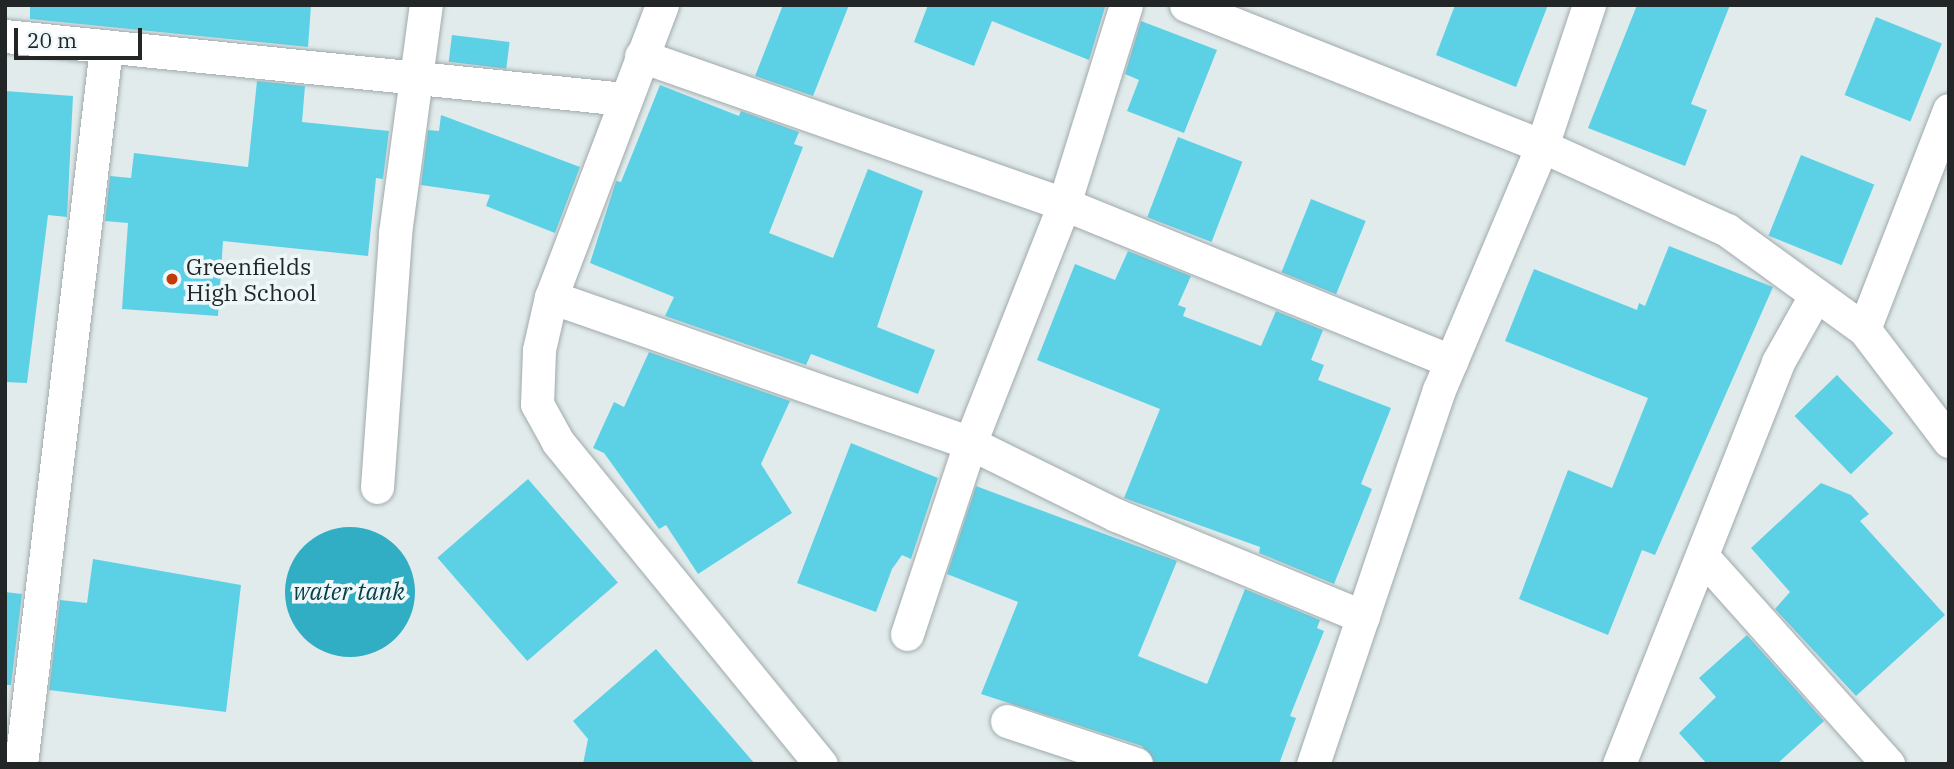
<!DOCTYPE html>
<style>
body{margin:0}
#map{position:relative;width:1954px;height:769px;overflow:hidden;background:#e1ebec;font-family:"IBM Plex Serif",serif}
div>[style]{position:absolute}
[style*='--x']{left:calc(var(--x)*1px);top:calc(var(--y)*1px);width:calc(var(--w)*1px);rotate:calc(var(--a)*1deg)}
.water>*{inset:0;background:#31aec3}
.round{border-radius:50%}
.building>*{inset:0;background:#5cd1e6;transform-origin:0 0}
.roads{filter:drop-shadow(0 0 2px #a0a9ab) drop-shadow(0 0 2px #a0a9ab)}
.minor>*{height:33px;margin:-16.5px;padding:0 16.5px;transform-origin:16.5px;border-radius:16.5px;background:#fff}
.dots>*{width:19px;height:19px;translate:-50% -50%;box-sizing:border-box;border:4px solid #eef8fa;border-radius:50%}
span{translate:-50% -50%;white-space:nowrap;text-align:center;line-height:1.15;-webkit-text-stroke:7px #eef8fa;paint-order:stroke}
.poi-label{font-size:23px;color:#222627}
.left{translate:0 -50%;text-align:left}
.water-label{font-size:24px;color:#073f48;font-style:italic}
.frame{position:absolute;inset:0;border:7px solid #222627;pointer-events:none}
.scale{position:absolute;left:14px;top:28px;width:128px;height:32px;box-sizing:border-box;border:4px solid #222627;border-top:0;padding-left:9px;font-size:21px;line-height:24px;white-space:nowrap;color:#222627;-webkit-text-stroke:5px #eef8fa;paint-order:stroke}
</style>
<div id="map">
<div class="water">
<div class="round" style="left:285px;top:527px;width:130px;height:130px"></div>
</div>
<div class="building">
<div style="clip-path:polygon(30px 5px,311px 5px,308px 47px,30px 19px)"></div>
<div style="clip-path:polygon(783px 5px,849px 5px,813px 96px,755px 76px)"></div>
<div style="clip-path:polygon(928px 5px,1101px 5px,1105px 7px,1089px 60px,992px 21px,974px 66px,914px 42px)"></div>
<div style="clip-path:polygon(1455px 5px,1548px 5px,1516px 87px,1436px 55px)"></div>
<div style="clip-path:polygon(1637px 5px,1730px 5px,1691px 104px,1707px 110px,1685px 166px,1588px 128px)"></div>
<div style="left:1876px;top:17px;width:71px;height:84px;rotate:22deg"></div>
<div style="clip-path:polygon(1141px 21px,1217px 50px,1184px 133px,1127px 111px,1139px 80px,1125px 74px)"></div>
<div style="left:452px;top:35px;width:58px;height:27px;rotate:7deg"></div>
<div style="clip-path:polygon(257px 81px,305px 86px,302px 122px,389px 131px,383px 179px,376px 178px,368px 256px,223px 241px,218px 316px,122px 309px,128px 223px,105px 221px,110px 176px,131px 178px,134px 153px,248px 167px)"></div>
<div style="clip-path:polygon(660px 85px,739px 116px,741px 111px,799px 132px,794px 144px,803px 147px,769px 233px,833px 258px,868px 169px,923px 191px,877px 327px,935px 350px,918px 394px,811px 354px,806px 365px,665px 316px,674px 297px,590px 263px,616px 181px,621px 182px)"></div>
<div style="clip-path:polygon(5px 91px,73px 96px,67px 217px,48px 215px,27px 383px,5px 382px)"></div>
<div style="clip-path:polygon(441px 115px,580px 167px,555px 233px,486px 206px,490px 195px,421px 185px,428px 130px,439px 131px)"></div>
<div style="left:1178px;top:137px;width:69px;height:86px;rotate:21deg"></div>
<div style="left:1801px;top:155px;width:79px;height:87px;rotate:22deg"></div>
<div style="left:1311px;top:199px;width:59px;height:79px;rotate:22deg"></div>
<div style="clip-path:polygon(1669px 246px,1773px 287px,1655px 555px,1642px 550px,1608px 635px,1519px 599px,1568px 470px,1612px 488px,1648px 398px,1505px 341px,1534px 269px,1637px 310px,1639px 303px,1645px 306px)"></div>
<div style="clip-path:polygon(1128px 251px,1191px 276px,1178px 305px,1186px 308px,1183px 316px,1261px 346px,1276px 311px,1323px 330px,1311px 360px,1324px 365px,1318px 380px,1391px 408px,1361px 484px,1372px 489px,1334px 584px,1259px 553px,1260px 547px,1124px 498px,1160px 409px,1037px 360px,1075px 264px,1115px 280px)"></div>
<div style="clip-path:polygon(649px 352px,790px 401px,761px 464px,792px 513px,698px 574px,666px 525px,659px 529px,604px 453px,593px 448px,614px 402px,624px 407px)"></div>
<div style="left:1837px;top:375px;width:81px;height:59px;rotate:46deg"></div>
<div style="clip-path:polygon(851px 443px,938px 478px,911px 559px,902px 555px,892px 569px,876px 612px,797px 583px)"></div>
<div style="left:528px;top:479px;width:137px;height:120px;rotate:49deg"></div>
<div style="clip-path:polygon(1821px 483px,1851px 495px,1869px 514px,1860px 521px,1945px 615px,1856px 696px,1775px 609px,1790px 592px,1751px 548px)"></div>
<div style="clip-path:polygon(976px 486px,1177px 561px,1138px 656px,1207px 684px,1245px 589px,1320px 620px,1317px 628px,1324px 631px,1290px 716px,1296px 718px,1279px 764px,1155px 764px,1142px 746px,981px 694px,1018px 602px,947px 574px)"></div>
<div style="clip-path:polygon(93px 559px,241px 585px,226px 712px,49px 690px,60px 600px,87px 603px)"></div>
<div style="clip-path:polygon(5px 592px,22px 594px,11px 685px,5px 685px)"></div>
<div style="clip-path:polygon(1747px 635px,1824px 721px,1777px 764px,1707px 764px,1679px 733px,1716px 697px,1699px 678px)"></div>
<div style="clip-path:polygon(656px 649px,755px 764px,583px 764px,588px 739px,573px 721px)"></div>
</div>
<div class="roads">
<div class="minor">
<div style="--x:662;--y:5;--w:312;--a:110.8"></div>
<div style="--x:551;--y:297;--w:54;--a:102.8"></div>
<div style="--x:539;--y:350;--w:54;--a:92.1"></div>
<div style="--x:537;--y:404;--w:43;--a:61.1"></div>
<div style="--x:558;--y:442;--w:416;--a:50.8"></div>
<div style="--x:1186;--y:5;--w:383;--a:21.6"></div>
<div style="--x:1542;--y:146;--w:203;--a:24.4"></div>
<div style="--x:1727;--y:230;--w:169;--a:35.9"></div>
<div style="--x:1864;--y:329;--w:141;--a:52.8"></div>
<div style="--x:5;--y:36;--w:622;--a:5.81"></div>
<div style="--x:641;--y:56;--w:448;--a:19.3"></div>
<div style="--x:1064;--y:204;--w:418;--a:22.1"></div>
<div style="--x:551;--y:297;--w:444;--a:19.2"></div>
<div style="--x:970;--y:443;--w:163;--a:26.3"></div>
<div style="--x:1116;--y:515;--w:267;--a:22.4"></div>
<div style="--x:1864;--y:329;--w:235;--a:-68.8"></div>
<div style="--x:377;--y:487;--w:255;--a:-85.9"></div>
<div style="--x:395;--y:233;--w:230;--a:-82.3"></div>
<div style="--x:1703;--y:557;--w:278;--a:48.2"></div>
<div style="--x:907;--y:634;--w:201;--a:-71.7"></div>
<div style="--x:970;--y:443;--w:257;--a:-68.5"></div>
<div style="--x:1064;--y:204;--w:208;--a:-72.7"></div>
<div style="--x:1007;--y:721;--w:136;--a:18.4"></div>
<div style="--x:21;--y:764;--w:721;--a:-83.23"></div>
<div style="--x:1313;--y:764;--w:395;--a:-71.4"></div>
<div style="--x:1439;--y:390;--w:265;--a:-67.1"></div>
<div style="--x:1542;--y:146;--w:149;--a:-71.6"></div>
<div style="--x:1619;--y:764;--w:432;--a:-68.4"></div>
<div style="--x:1778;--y:362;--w:76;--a:-60.7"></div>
</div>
</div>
<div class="dots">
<div style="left:172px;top:279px;background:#c33b09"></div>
</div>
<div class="poi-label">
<span class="left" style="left:186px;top:279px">Greenfields<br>High School</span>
</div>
<div class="water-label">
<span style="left:349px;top:592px">water tank</span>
</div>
<div class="frame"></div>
<div class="scale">20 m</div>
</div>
